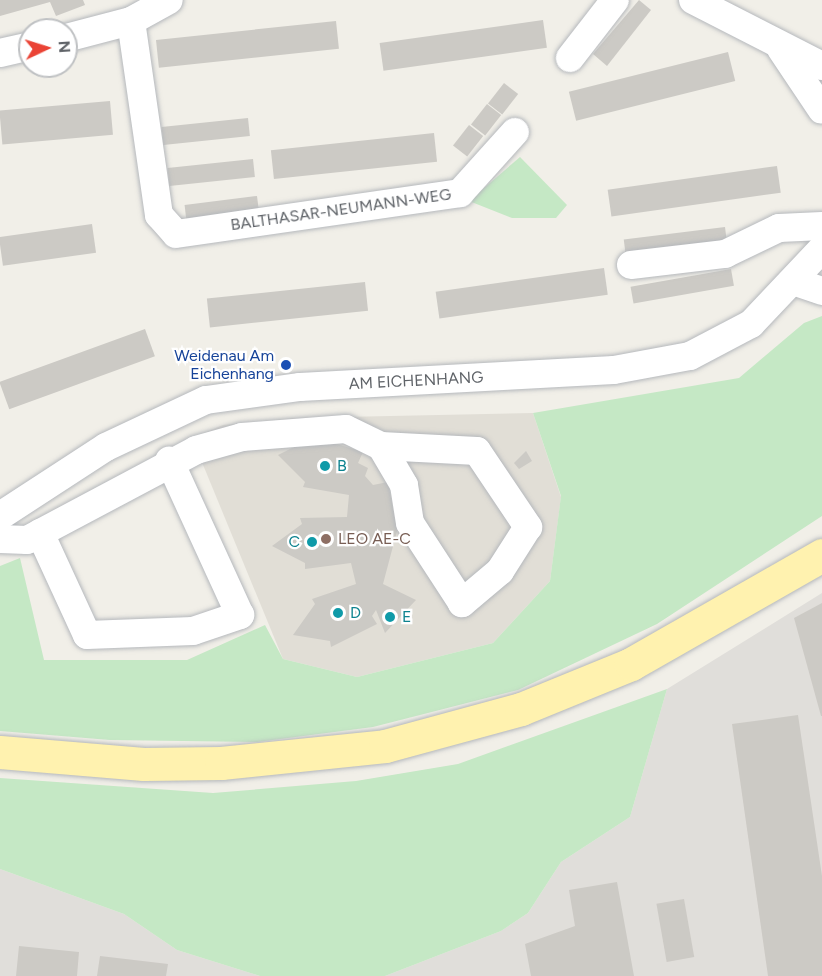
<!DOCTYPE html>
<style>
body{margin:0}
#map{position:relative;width:822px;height:976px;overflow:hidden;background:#f1efe8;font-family:Figtree,sans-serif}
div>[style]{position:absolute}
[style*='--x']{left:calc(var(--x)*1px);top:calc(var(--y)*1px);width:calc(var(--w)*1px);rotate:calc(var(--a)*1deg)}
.industrial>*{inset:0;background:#e0deda}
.education>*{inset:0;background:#e1ded6}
.green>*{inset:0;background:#c5e8c5}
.building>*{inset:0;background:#cccac5;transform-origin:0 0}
.roads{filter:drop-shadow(0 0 2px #b5b8bc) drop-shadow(0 0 2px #b5b8bc)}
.minor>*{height:28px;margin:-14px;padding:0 14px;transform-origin:14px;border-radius:14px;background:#fff}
.major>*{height:33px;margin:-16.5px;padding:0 16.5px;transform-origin:16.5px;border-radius:16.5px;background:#fff2af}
.dots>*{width:16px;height:16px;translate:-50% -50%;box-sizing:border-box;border:3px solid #fff;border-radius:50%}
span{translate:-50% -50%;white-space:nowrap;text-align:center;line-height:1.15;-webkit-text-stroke:4.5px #fff;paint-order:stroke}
.street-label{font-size:16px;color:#5f6368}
.transit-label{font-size:16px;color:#164399}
.right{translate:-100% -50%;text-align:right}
.culture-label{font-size:16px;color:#0d838f}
.left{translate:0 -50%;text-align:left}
.education-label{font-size:16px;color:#785e54}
.north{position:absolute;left:18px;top:18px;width:60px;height:60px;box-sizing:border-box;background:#fff;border:2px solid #bfc1c3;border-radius:50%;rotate:86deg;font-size:16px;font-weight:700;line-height:24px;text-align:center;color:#5f6368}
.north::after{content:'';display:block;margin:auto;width:21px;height:27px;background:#ea4335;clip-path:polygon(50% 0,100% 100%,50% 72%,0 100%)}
</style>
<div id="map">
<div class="industrial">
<div style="clip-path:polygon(822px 593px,822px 976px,385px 976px,501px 931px,528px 913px,561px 862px,630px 817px,667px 689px)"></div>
<div style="clip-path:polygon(0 869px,124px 914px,177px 950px,260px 976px,0 976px)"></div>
</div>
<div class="education">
<div style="clip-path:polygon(533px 413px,561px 497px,550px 581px,493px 643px,357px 677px,283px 659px,192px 438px,223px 425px,295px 418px)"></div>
</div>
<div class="green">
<div style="clip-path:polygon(520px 157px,567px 205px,556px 218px,512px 218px,469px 201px)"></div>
<div style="clip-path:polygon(822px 316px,822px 516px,657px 624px,518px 690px,373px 727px,257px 742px,110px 740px,0 731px,0 566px,20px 558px,44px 660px,187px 660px,265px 625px,283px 659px,357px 677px,493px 643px,550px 581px,561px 496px,533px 413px,739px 378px,804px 323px)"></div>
<div style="clip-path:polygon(667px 689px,630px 817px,561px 862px,528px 913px,501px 931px,385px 976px,260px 976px,177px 950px,124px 914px,0 869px,0 778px,213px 793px,356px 781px,458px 764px)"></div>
</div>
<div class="building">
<div style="clip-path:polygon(0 0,83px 0,85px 5px,56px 16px,50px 2px,0 16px)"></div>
<div style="clip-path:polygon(639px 0,651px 10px,607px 66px,593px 54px)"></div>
<div style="left:543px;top:20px;width:28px;height:165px;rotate:82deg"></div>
<div style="left:336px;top:21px;width:28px;height:181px;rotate:84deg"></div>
<div style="left:728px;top:52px;width:30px;height:164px;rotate:76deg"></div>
<div style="left:504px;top:83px;width:18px;height:26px;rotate:38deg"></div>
<div style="left:110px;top:101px;width:34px;height:111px;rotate:85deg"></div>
<div style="left:487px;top:104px;width:18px;height:26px;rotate:38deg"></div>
<div style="left:248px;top:118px;width:18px;height:87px;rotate:84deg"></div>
<div style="left:469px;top:125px;width:18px;height:26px;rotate:38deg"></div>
<div style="left:434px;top:133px;width:29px;height:164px;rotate:84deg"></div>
<div style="left:253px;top:159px;width:18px;height:86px;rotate:84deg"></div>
<div style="left:777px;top:166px;width:27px;height:171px;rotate:82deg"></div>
<div style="left:257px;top:196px;width:16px;height:73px;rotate:83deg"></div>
<div style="left:92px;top:224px;width:29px;height:94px;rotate:82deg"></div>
<div style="left:725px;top:227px;width:17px;height:102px;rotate:83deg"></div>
<div style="left:604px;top:268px;width:27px;height:170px;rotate:82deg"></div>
<div style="left:731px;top:269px;width:17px;height:102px;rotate:80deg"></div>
<div style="left:365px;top:282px;width:29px;height:159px;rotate:84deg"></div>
<div style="left:145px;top:329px;width:29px;height:155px;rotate:70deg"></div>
<div style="clip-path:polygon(314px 437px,363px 452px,358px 463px,368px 468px,365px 476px,373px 485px,388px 482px,397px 531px,383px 584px,416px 600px,385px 633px,376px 610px,372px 616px,377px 624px,331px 647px,330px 641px,293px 635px,315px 604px,312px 599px,356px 584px,351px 563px,305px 569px,305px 563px,272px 546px,302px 524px,300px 518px,347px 517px,349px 495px,303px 487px,305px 482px,278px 455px)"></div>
<div style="clip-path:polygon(526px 451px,532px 461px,519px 469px,514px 463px)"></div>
<div style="clip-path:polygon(822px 603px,822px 716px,821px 716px,794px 618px)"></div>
<div style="clip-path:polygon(798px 715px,822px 876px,822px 976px,768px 976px,732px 724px)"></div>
<div style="clip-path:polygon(617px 882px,634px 976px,531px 976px,525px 944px,575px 926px,569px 890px)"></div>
<div style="left:684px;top:899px;width:59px;height:28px;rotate:80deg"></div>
<div style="clip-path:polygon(19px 946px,79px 952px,77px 976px,16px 976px)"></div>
<div style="clip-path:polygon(100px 956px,168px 964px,166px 976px,97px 976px)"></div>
</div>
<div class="roads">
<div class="minor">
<div style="--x:693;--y:0;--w:145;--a:27.1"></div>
<div style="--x:131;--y:21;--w:196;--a:81.8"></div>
<div style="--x:159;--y:215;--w:25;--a:48"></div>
<div style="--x:176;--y:234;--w:287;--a:-8.2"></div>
<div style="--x:460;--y:193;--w:82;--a:-48"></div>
<div style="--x:66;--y:38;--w:67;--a:-14.7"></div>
<div style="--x:131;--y:21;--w:43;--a:-28.9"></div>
<div style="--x:781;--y:49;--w:73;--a:56.1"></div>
<div style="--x:0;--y:53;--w:31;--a:-13"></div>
<div style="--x:570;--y:58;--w:73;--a:-52.2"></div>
<div style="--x:631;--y:265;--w:95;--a:-6.7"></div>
<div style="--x:725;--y:254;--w:60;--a:-25.7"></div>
<div style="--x:779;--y:228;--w:43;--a:-2.7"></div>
<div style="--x:796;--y:282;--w:28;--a:19"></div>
<div style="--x:0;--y:516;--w:126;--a:-33.1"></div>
<div style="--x:106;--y:447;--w:110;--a:-25.2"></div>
<div style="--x:206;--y:400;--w:95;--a:-7.9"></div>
<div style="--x:300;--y:387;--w:314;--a:-3.1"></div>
<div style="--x:614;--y:370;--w:77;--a:-10.4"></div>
<div style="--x:690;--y:356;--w:69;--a:-27.7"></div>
<div style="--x:751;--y:324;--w:103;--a:-46.6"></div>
<div style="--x:40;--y:533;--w:112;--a:65.3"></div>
<div style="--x:87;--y:635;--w:106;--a:-2.2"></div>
<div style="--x:193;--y:631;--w:50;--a:-18.8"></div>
<div style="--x:240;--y:615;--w:170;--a:-114.6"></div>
<div style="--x:0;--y:539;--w:27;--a:2"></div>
<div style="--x:27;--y:540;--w:191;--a:-28"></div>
<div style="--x:196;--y:450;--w:48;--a:-15.8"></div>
<div style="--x:242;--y:437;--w:104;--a:-4.4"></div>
<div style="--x:346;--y:429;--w:39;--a:26"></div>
<div style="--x:381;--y:446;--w:96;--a:3"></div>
<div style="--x:477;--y:451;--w:92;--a:56.1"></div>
<div style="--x:528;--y:527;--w:52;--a:122.5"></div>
<div style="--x:500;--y:571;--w:50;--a:139.9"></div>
<div style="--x:462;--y:603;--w:95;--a:-123"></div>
<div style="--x:410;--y:523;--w:38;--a:-99"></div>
<div style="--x:404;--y:485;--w:45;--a:-120.5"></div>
</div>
<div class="major">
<div style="--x:0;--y:752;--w:144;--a:4.8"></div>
<div style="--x:144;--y:764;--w:77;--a:-0.7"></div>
<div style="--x:221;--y:763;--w:165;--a:-5.9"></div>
<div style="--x:385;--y:746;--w:141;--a:-15.2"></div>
<div style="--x:521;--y:709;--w:119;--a:-22.2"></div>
<div style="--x:631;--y:664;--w:220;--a:-29.7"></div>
</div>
</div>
<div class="dots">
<div style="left:286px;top:365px;background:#1a4fb4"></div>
<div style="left:325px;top:466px;background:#0f9aa8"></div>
<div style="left:326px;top:539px;background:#8d6e63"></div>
<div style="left:312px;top:542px;background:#0f9aa8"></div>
<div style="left:338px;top:613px;background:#0f9aa8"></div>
<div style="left:390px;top:617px;background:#0f9aa8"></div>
</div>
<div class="street-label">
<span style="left:341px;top:210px;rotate:-8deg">BALTHASAR-NEUMANN-WEG</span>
<span style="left:416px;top:381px;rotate:-3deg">AM EICHENHANG</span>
</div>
<div class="transit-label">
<span class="right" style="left:274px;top:365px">Weidenau Am<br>Eichenhang</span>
</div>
<div class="culture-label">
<span class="left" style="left:337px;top:466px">B</span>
<span class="right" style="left:300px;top:542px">C</span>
<span class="left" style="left:350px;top:613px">D</span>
<span class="left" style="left:402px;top:617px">E</span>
</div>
<div class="education-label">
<span class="left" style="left:338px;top:539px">LEO AE-C</span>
</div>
<div class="north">N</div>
</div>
